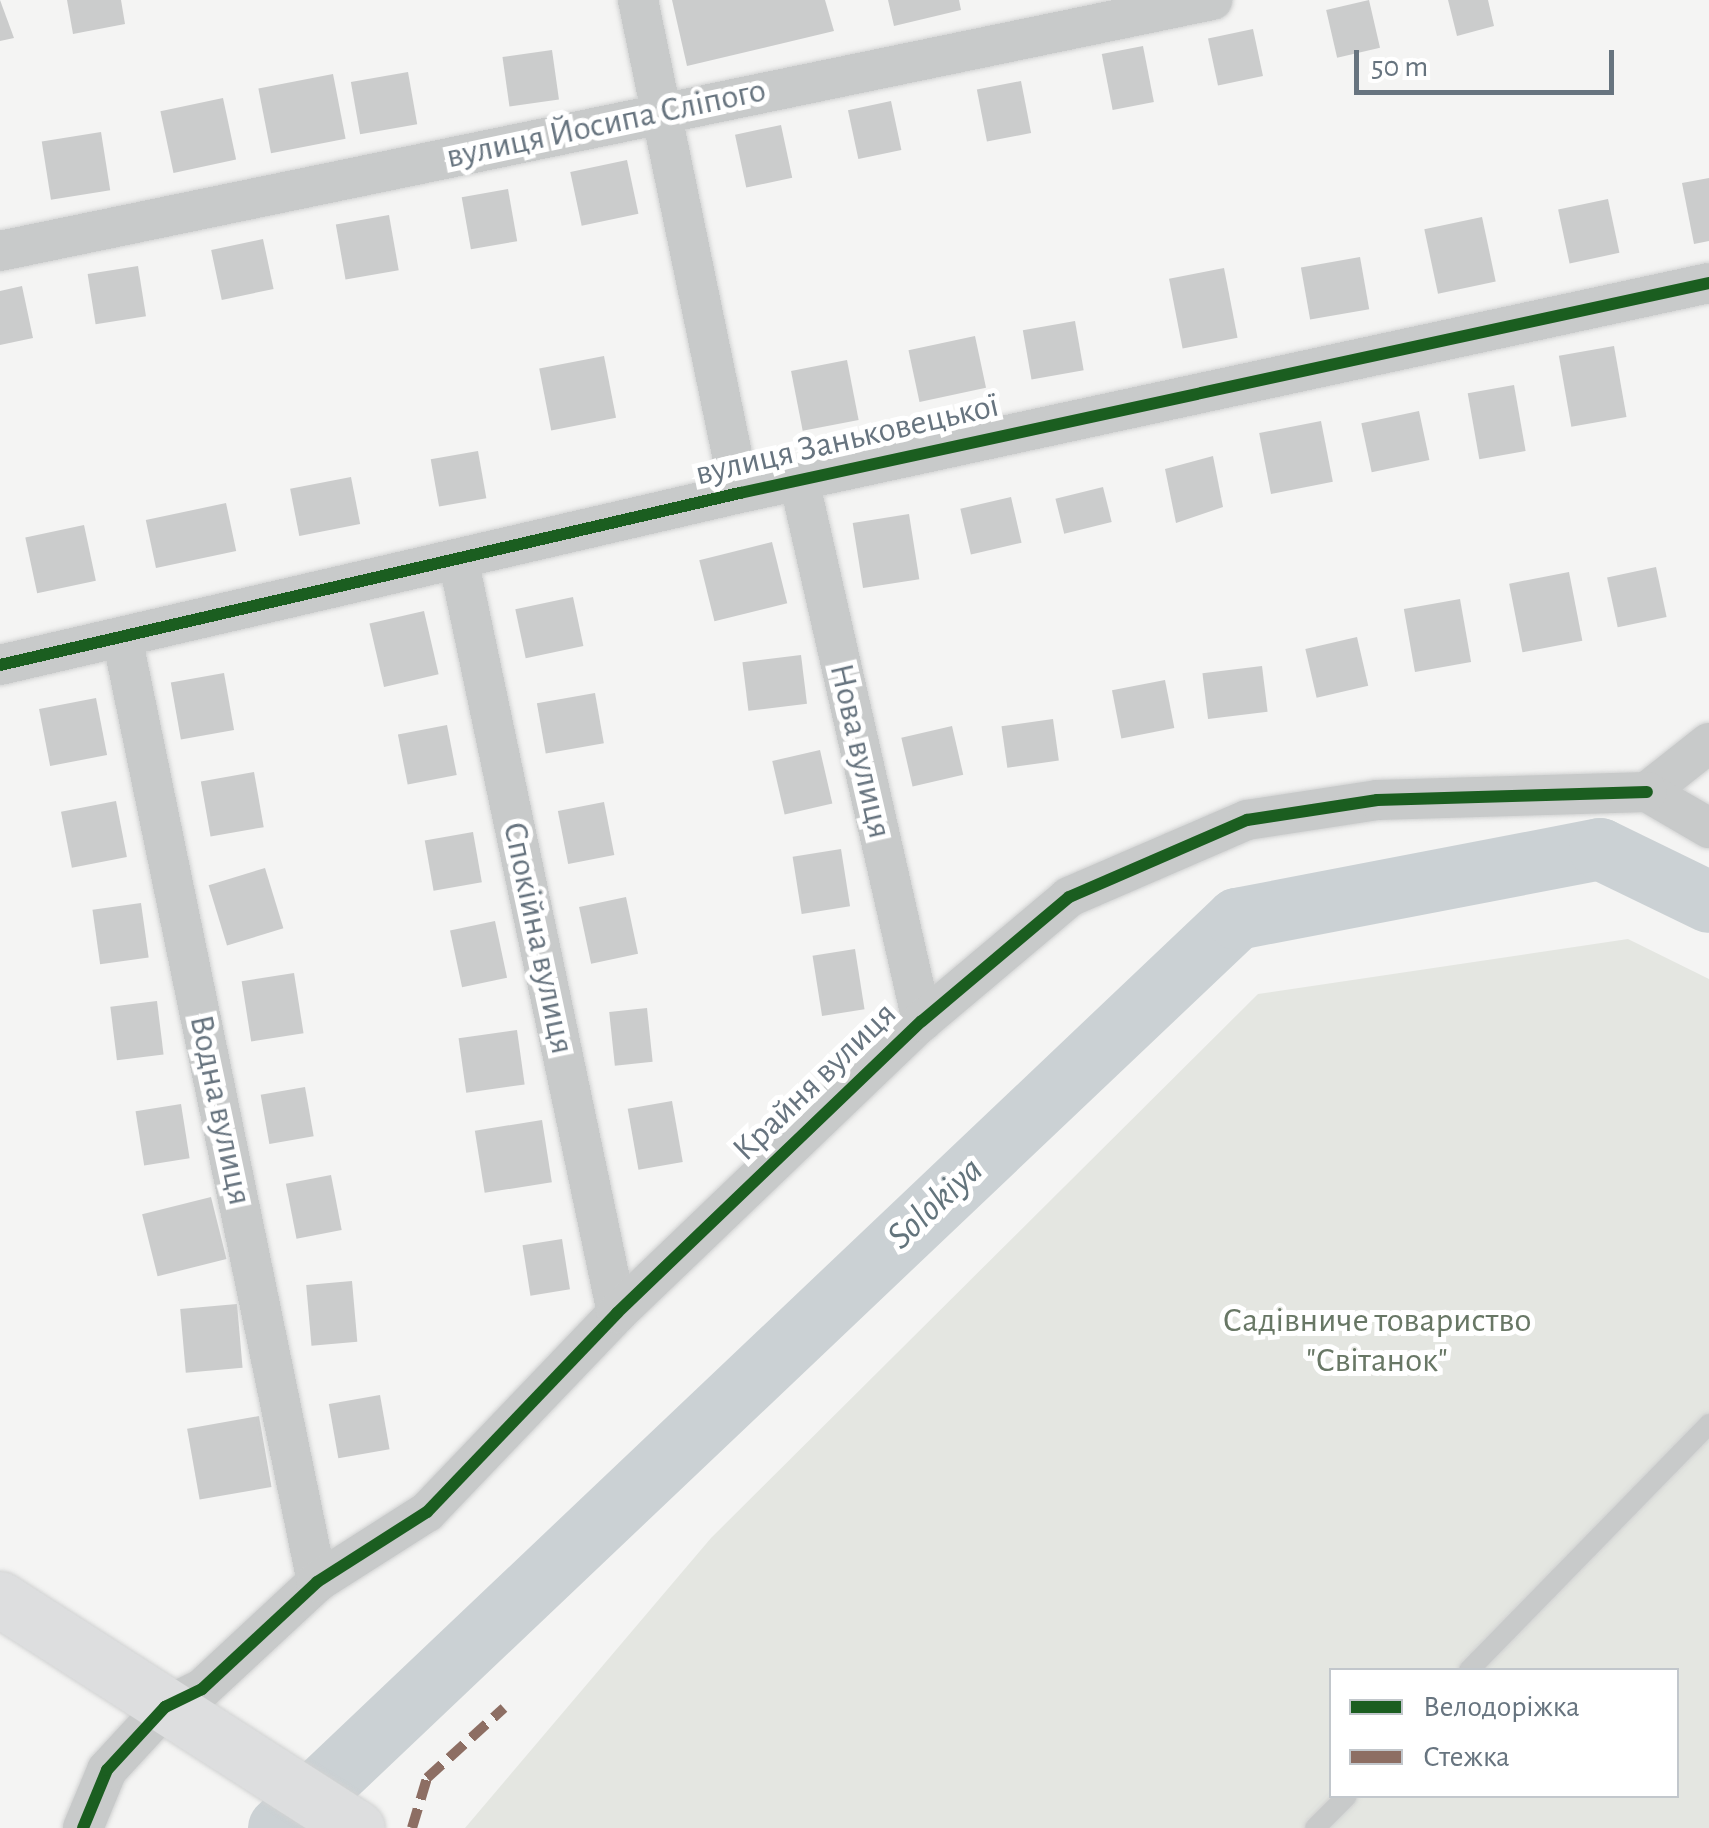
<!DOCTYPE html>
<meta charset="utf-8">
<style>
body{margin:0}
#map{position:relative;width:1709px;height:1828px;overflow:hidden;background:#f4f4f3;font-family:"Alegreya Sans",sans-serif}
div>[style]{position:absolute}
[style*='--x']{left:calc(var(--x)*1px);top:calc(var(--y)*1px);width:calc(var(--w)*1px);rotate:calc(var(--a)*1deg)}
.green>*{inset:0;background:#e4e6e1}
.river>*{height:62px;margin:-31px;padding:0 31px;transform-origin:31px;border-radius:31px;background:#cbd1d4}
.building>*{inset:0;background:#cbcccc;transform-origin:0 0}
.roads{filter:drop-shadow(0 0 2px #d1d2d2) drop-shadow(0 0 2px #d1d2d2)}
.service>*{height:20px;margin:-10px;padding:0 10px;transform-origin:10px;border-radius:10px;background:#c8caca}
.minor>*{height:40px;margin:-20px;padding:0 20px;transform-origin:20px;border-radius:20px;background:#c8caca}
.primary>*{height:55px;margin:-27.5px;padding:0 27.5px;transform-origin:27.5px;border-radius:27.5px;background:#dddedf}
.quiet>*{height:10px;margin-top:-5px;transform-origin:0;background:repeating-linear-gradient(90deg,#8d6e63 0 20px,transparent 0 30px)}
.cycleway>*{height:12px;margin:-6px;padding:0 6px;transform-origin:6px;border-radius:6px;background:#1b5e20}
span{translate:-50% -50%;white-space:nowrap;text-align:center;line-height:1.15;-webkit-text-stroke:10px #fff;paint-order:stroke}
.street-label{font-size:35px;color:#67747f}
.park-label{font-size:35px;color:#687765}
.water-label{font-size:38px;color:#63747c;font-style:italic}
.legend{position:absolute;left:1329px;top:1668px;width:350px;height:130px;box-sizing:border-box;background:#fff;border:2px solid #c2c7cc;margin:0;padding:12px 18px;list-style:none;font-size:30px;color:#67747f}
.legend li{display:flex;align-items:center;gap:20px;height:50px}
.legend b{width:50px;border:2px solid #c2c7cc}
.scale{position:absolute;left:1354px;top:50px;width:260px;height:45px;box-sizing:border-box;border:5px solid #67747f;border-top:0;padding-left:12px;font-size:30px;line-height:35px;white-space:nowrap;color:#67747f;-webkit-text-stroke:8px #fff;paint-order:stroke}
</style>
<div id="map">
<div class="green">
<div style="clip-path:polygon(evenodd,1628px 939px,1709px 979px,1709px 1828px,465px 1828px,711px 1538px,1258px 994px,1628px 939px,1332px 1670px,1676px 1670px,1676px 1796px,1332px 1796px,1332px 1670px)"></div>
</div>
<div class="river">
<div style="--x:279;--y:1828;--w:1321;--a:-43.5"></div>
<div style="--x:1237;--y:919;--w:370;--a:-10.9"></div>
<div style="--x:1600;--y:849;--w:121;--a:25.9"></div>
</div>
<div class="building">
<div style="clip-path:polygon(0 0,14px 38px,0 41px)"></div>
<div style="clip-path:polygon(67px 0,121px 0,125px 24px,73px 34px)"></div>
<div style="clip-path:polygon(672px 0,825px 0,834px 31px,687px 66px)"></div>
<div style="clip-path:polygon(888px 0,959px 0,961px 10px,894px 26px)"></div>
<div style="left:1369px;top:0;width:49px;height:44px;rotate:77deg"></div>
<div style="clip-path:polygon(1448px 0,1488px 0,1494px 26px,1457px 36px)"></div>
<div style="left:1253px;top:29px;width:48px;height:46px;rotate:78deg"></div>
<div style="left:1143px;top:46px;width:57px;height:42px;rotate:79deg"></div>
<div style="left:552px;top:50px;width:50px;height:50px;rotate:82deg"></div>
<div style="left:408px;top:72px;width:53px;height:58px;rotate:80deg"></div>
<div style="left:333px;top:74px;width:66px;height:76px;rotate:79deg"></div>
<div style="left:1021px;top:81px;width:53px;height:45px;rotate:79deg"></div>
<div style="left:223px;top:98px;width:63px;height:64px;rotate:78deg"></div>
<div style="left:891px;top:101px;width:50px;height:44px;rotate:78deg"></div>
<div style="left:781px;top:125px;width:54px;height:47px;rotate:78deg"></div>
<div style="left:101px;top:132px;width:59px;height:60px;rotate:81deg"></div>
<div style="left:627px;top:160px;width:55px;height:58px;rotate:78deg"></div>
<div style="clip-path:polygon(1709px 178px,1709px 241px,1694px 244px,1682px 183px)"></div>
<div style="left:508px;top:189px;width:53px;height:47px;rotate:80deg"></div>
<div style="left:1608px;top:199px;width:55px;height:51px;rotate:78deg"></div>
<div style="left:389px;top:215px;width:56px;height:54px;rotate:80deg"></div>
<div style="left:1482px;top:217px;width:66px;height:59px;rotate:78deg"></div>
<div style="left:263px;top:239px;width:51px;height:53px;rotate:78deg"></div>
<div style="left:1360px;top:257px;width:53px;height:60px;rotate:80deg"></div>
<div style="left:138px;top:266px;width:51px;height:51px;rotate:81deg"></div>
<div style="left:1224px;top:268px;width:71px;height:56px;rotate:79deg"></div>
<div style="clip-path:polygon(22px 286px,33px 338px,0 345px,0 291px)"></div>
<div style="left:1075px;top:321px;width:50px;height:53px;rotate:80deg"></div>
<div style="left:975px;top:336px;width:53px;height:68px;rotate:78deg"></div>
<div style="left:1614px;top:346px;width:72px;height:56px;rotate:80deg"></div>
<div style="left:604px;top:356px;width:63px;height:66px;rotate:79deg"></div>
<div style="left:847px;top:360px;width:61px;height:57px;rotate:79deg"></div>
<div style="left:1514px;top:385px;width:67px;height:47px;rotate:80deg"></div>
<div style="left:1419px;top:411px;width:50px;height:59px;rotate:78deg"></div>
<div style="left:1321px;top:421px;width:62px;height:63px;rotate:79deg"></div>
<div style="left:478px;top:451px;width:48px;height:48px;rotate:80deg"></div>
<div style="clip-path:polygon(1213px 456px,1223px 507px,1176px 523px,1165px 469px)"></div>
<div style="left:351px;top:477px;width:48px;height:62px;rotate:79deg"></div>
<div style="left:1103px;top:487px;width:36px;height:49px;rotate:76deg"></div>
<div style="left:1011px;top:497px;width:47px;height:52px;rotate:77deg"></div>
<div style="left:226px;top:503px;width:49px;height:82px;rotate:78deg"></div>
<div style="left:909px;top:514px;width:66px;height:57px;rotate:81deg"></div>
<div style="left:84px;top:525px;width:57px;height:60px;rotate:78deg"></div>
<div style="left:772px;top:542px;width:63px;height:75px;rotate:76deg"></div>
<div style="left:1656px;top:567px;width:51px;height:50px;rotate:78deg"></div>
<div style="left:1569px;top:572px;width:70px;height:61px;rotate:79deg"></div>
<div style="left:573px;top:597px;width:50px;height:59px;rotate:78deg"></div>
<div style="left:1460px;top:599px;width:64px;height:57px;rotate:80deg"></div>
<div style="left:424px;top:611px;width:65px;height:56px;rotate:77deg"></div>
<div style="left:1357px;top:637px;width:50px;height:53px;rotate:77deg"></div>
<div style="left:801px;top:655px;width:49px;height:59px;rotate:83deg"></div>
<div style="left:1262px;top:666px;width:46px;height:60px;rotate:83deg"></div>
<div style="left:224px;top:673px;width:58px;height:54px;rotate:80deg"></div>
<div style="left:1165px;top:680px;width:49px;height:54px;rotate:79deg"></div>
<div style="left:595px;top:693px;width:51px;height:59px;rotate:80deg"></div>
<div style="left:96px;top:698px;width:58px;height:58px;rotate:79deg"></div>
<div style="left:1053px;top:719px;width:42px;height:52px;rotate:82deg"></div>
<div style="left:447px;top:725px;width:51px;height:50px;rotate:79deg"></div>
<div style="left:952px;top:726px;width:50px;height:52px;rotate:77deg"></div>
<div style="left:820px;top:750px;width:55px;height:49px;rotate:77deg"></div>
<div style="left:254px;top:772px;width:56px;height:54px;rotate:80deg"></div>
<div style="left:116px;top:801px;width:57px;height:56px;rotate:79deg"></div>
<div style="left:604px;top:802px;width:54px;height:47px;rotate:79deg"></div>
<div style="left:473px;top:832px;width:51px;height:49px;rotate:80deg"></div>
<div style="left:841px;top:849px;width:58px;height:49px;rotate:81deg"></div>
<div style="left:265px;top:868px;width:63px;height:59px;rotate:73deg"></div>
<div style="left:626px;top:897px;width:58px;height:48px;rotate:78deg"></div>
<div style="left:141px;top:903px;width:55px;height:49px;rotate:82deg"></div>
<div style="left:495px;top:921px;width:58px;height:46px;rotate:78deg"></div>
<div style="left:855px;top:949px;width:61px;height:43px;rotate:81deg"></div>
<div style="left:294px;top:973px;width:61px;height:53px;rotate:81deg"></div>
<div style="left:157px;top:1001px;width:54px;height:47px;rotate:83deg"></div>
<div style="left:647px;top:1008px;width:54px;height:38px;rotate:84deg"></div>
<div style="left:517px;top:1030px;width:55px;height:59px;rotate:82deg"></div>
<div style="left:305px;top:1087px;width:50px;height:45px;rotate:80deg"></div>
<div style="left:672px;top:1101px;width:62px;height:45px;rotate:80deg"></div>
<div style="left:181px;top:1104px;width:55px;height:46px;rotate:81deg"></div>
<div style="left:542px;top:1120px;width:63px;height:68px;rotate:81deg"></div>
<div style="left:331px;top:1175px;width:56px;height:46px;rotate:79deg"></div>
<div style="left:211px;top:1197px;width:64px;height:71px;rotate:76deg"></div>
<div style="left:562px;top:1239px;width:51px;height:40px;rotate:81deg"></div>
<div style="left:352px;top:1281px;width:61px;height:46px;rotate:85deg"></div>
<div style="left:237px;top:1304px;width:64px;height:57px;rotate:85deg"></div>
<div style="left:380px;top:1395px;width:55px;height:52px;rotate:80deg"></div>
<div style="left:259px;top:1416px;width:72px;height:73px;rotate:80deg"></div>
</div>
<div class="roads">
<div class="service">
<div style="--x:1469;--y:1670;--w:344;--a:-45.7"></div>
<div style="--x:1315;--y:1828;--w:45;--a:-45"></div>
</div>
<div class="minor">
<div style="--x:638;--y:0;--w:503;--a:78.31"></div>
<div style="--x:0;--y:251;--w:1238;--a:-11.7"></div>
<div style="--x:799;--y:480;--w:555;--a:77.19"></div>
<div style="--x:459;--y:563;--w:766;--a:78.1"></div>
<div style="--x:122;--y:637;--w:965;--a:78.34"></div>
<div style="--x:0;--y:665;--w:760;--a:-13.09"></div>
<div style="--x:740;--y:493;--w:991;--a:-12.23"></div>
<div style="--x:1647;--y:792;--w:79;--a:-38.3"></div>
<div style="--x:1647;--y:792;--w:72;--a:30.1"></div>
<div style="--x:83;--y:1828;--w:63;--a:-67.5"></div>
<div style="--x:107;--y:1770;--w:86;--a:-47.4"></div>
<div style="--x:165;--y:1707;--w:41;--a:-25.9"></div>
<div style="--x:202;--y:1689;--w:157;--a:-42.9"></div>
<div style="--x:317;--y:1582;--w:130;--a:-32.5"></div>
<div style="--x:427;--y:1512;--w:275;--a:-46.3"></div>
<div style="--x:617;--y:1313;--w:422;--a:-43.8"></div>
<div style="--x:922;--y:1021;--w:192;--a:-40.1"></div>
<div style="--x:1069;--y:897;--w:194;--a:-23.4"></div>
<div style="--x:1247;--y:820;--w:132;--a:-8.7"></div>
<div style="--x:1377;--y:800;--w:270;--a:-1.7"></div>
</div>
<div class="primary">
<div style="--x:0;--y:1599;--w:424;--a:32.7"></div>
</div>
</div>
<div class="quiet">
<div style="--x:412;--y:1828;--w:52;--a:-73.3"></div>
<div style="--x:427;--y:1778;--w:104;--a:-42.3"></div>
</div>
<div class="cycleway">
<div style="--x:0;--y:665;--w:760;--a:-13.09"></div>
<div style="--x:740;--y:493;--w:991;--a:-12.23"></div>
<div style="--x:83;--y:1828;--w:63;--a:-67.5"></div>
<div style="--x:107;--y:1770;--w:86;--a:-47.4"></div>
<div style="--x:165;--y:1707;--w:41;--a:-25.9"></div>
<div style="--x:202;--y:1689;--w:157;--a:-42.9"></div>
<div style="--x:317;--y:1582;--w:130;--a:-32.5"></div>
<div style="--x:427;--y:1512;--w:275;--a:-46.3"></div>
<div style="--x:617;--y:1313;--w:422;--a:-43.8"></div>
<div style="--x:922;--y:1021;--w:192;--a:-40.1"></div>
<div style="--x:1069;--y:897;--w:194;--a:-23.4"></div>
<div style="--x:1247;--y:820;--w:132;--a:-8.7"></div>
<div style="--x:1377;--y:800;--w:270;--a:-1.7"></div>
</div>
<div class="street-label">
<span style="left:606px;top:124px;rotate:-12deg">вулиця Йосипа Сліпого</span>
<span style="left:847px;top:440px;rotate:-13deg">вулиця Заньковецької</span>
<span style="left:860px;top:751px;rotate:77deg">Нова вулиця</span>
<span style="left:538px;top:938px;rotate:78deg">Спокійна вулиця</span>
<span style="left:815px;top:1082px;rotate:-44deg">Крайня вулиця</span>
<span style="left:220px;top:1110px;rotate:78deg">Водна вулиця</span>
</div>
<div class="park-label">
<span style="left:1377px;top:1341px">Садівниче товариство<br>"Світанок"</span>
</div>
<div class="water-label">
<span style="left:936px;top:1204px;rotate:-43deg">Solokiya</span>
</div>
<ul class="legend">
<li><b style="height:12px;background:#1b5e20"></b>Велодоріжка</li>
<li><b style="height:12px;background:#8d6e63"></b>Стежка</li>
</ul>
<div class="scale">50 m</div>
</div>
